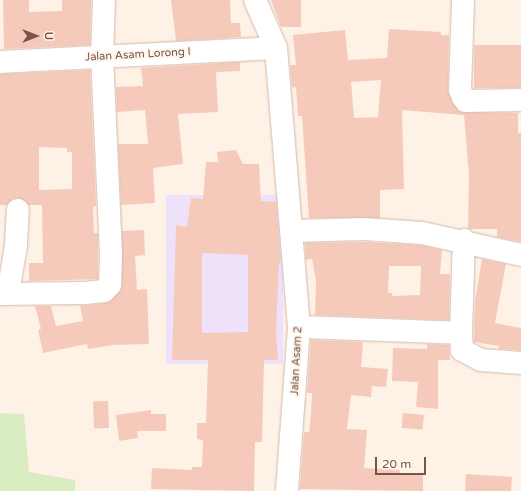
<!DOCTYPE html>
<style>
body{margin:0}
#map{position:relative;width:521px;height:491px;overflow:hidden;background:#fef1e6;font-family:"Varela Round",sans-serif}
div>[style]{position:absolute}
[style*='--x']{left:calc(var(--x)*1px);top:calc(var(--y)*1px);width:calc(var(--w)*1px);rotate:calc(var(--a)*1deg)}
.education>*{inset:0;background:#eee2fb;transform-origin:0 0}
.green>*{inset:0;background:#daedc2}
.building>*{inset:0;background:#f6cabb;transform-origin:0 0}
.roads{filter:drop-shadow(0 0 1px #d4b9ad) drop-shadow(0 0 1px #d4b9ad)}
.minor>*{height:22px;margin:-11px;padding:0 11px;transform-origin:11px;border-radius:11px;background:#fff}
span{translate:-50% -50%;white-space:nowrap;text-align:center;line-height:1.15;-webkit-text-stroke:4px #fff6ee;paint-order:stroke}
.street-label{font-size:11px;color:#7a5348}
.north{position:absolute;left:16px;top:16px;width:40px;height:40px;-webkit-text-stroke:3px #fff6ee;paint-order:stroke;rotate:90deg;font-size:11px;font-weight:700;line-height:16px;text-align:center;color:#7a5348}
.north::after{content:'';display:block;margin:auto;width:14px;height:18px;background:#7a5348;clip-path:polygon(50% 0,100% 100%,50% 72%,0 100%)}
.scale{position:absolute;left:375px;top:457px;width:51px;height:18px;box-sizing:border-box;border:2px solid #7a5348;border-top:0;padding-left:5px;font-size:12px;line-height:14px;white-space:nowrap;color:#7a5348;-webkit-text-stroke:3px #fff6ee;paint-order:stroke}
</style>
<div id="map">
<div class="education">
<div style="left:166px;top:195px;width:117px;height:169px"></div>
</div>
<div class="green">
<div style="clip-path:polygon(0 413px,24px 414px,29px 472px,75px 480px,75px 491px,0 491px)"></div>
</div>
<div class="building">
<div style="clip-path:polygon(3px 0,29px 0,29px 12px,62px 11px,62px 0,91px 0,90px 45px,4px 49px)"></div>
<div style="clip-path:polygon(171px 0,230px 0,231px 23px,240px 23px,241px 37px,176px 41px)"></div>
<div style="clip-path:polygon(271px 0,301px 0,301px 27px,281px 27px)"></div>
<div style="clip-path:polygon(evenodd,389px 29px,441px 32px,441px 35px,449px 35px,448px 90px,452px 102px,460px 112px,518px 113px,518px 133px,521px 133px,521px 242px,497px 237px,497px 229px,468px 229px,469px 175px,464px 115px,402px 110px,404px 189px,380px 190px,380px 218px,309px 218px,302px 116px,298px 116px,296px 87px,292px 88px,290px 65px,296px 65px,293px 35px,345px 30px,348px 60px,387px 58px,389px 29px,381px 80px,378px 117px,354px 118px,351px 82px,381px 80px)"></div>
<div style="left:521px;top:45px;width:43px;height:47px;rotate:90deg"></div>
<div style="clip-path:polygon(240px 62px,240px 71px,216px 72px,218px 112px,178px 114px,183px 164px,153px 168px,155px 203px,121px 205px,118px 144px,148px 144px,145px 110px,117px 112px,116px 87px,143px 86px,141px 68px)"></div>
<div style="clip-path:polygon(evenodd,90px 70px,96px 206px,93px 206px,94px 233px,98px 233px,98px 279px,29px 281px,29px 263px,43px 263px,42px 205px,29px 205px,18px 198px,12px 199px,7px 205px,0 205px,0 74px,90px 70px,39px 147px,67px 148px,67px 152px,72px 152px,72px 189px,39px 190px,39px 147px)"></div>
<div style="clip-path:polygon(evenodd,236px 150px,243px 164px,259px 164px,261px 201px,276px 202px,281px 262px,279px 263px,276px 331px,278px 360px,264px 360px,262px 442px,255px 442px,254px 491px,151px 489px,152px 468px,192px 470px,192px 467px,202px 467px,203px 440px,197px 439px,197px 423px,206px 423px,208px 360px,172px 360px,176px 225px,187px 227px,191px 198px,203px 199px,206px 162px,218px 162px,217px 152px,236px 150px,202px 253px,248px 255px,248px 332px,202px 333px,202px 253px)"></div>
<div style="clip-path:polygon(144px 230px,145px 255px,135px 256px,137px 290px,147px 289px,149px 344px,113px 345px,88px 349px,87px 344px,43px 353px,38px 330px,41px 329px,35px 306px,51px 306px,56px 326px,83px 321px,80px 306px,106px 303px,119px 293px,122px 285px,122px 231px)"></div>
<div style="clip-path:polygon(evenodd,364px 242px,420px 245px,442px 250px,440px 274px,450px 274px,449px 320px,315px 315px,316px 281px,312px 259px,306px 260px,305px 243px,364px 242px,389px 266px,421px 266px,420px 295px,392px 296px,392px 293px,388px 293px,389px 266px)"></div>
<div style="clip-path:polygon(482px 259px,506px 264px,495px 323px,521px 328px,521px 350px,499px 349px,499px 346px,474px 342px,475px 301px)"></div>
<div style="clip-path:polygon(311px 340px,363px 342px,361px 367px,388px 369px,386px 387px,372px 386px,371px 397px,351px 395px,347px 429px,367px 430px,364px 468px,400px 470px,399px 474px,423px 475px,423px 491px,300px 489px,304px 432px,309px 432px,311px 413px,312px 393px,307px 393px)"></div>
<div style="clip-path:polygon(427px 344px,449px 345px,450px 360px,438px 360px,438px 409px,416px 407px,418px 382px,392px 381px,393px 348px,427px 349px)"></div>
<div style="left:108px;top:401px;width:27px;height:15px;rotate:88deg"></div>
<div style="clip-path:polygon(151px 410px,151px 414px,166px 414px,166px 431px,137px 431px,138px 438px,119px 441px,116px 415px)"></div>
<div style="left:403px;top:413px;width:21px;height:15px;rotate:5deg"></div>
<div style="clip-path:polygon(466px 474px,512px 477px,511px 491px,465px 491px)"></div>
</div>
<div class="roads">
<div class="minor">
<div style="--x:255;--y:0;--w:52;--a:66.4"></div>
<div style="--x:276;--y:48;--w:280;--a:85.3"></div>
<div style="--x:299;--y:327;--w:164;--a:94.2"></div>
<div style="--x:463;--y:0;--w:90;--a:91.9"></div>
<div style="--x:460;--y:90;--w:8;--a:67"></div>
<div style="--x:463;--y:97;--w:5;--a:53"></div>
<div style="--x:466;--y:101;--w:55;--a:-1"></div>
<div style="--x:0;--y:62;--w:276;--a:-2.9"></div>
<div style="--x:293;--y:231;--w:71;--a:-1.6"></div>
<div style="--x:364;--y:229;--w:58;--a:3.9"></div>
<div style="--x:422;--y:233;--w:101;--a:12.5"></div>
<div style="--x:0;--y:294;--w:85;--a:-0.7"></div>
<div style="--x:85;--y:293;--w:19;--a:-6"></div>
<div style="--x:104;--y:291;--w:8;--a:-45"></div>
<div style="--x:110;--y:285;--w:31;--a:-88"></div>
<div style="--x:111;--y:254;--w:197;--a:-92.6"></div>
<div style="--x:102;--y:57;--w:57;--a:-88"></div>
<div style="--x:8;--y:294;--w:50;--a:-80.7"></div>
<div style="--x:16;--y:245;--w:35;--a:-87"></div>
<div style="--x:299;--y:327;--w:162;--a:2.1"></div>
<div style="--x:461;--y:333;--w:93;--a:-88.2"></div>
<div style="--x:461;--y:333;--w:17;--a:87"></div>
<div style="--x:462;--y:350;--w:21;--a:28"></div>
<div style="--x:481;--y:360;--w:40;--a:4.3"></div>
</div>
</div>
<div class="street-label">
<span style="left:138px;top:55px;rotate:-3deg">Jalan Asam Lorong I</span>
<span style="left:297px;top:361px;rotate:-87deg">Jalan Asam 2</span>
</div>
<div class="north">U</div>
<div class="scale">20 m</div>
</div>
